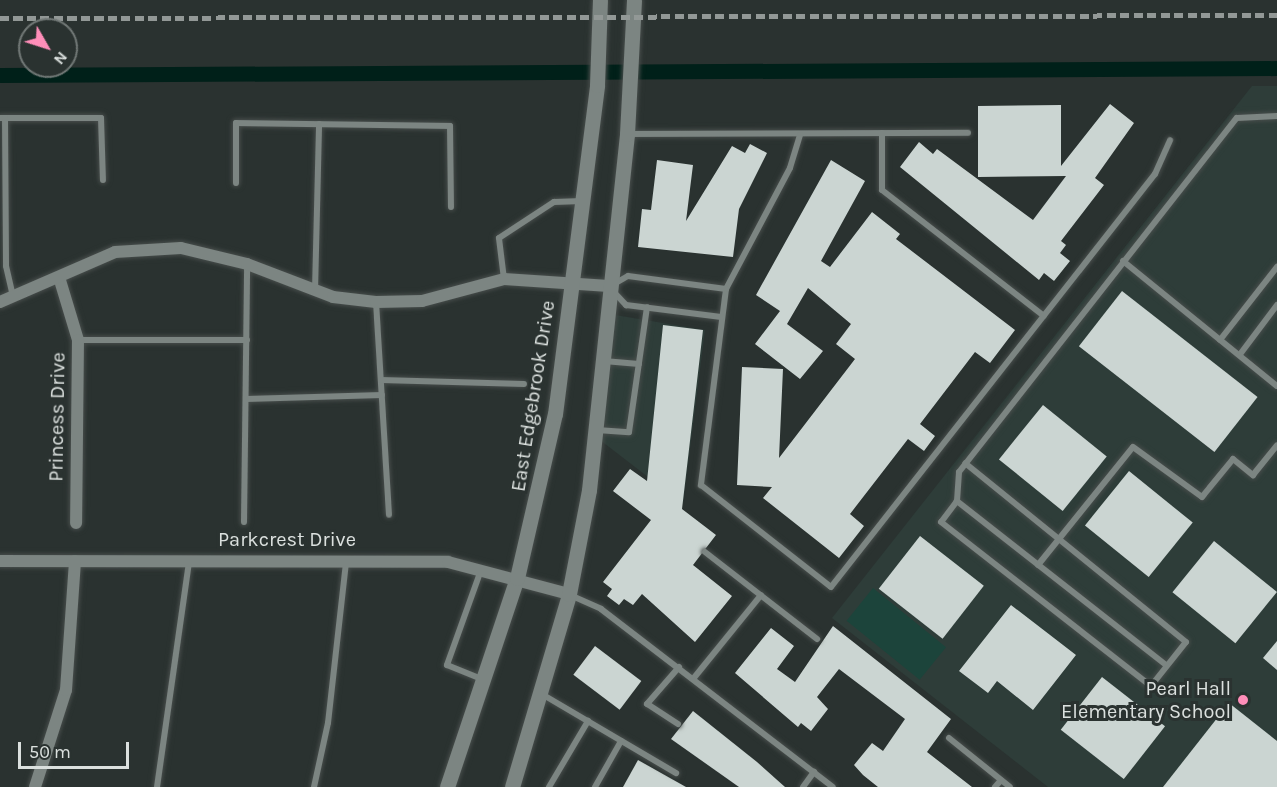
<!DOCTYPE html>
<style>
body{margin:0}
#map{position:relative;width:1277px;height:787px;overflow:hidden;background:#2a3230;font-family:Karla,sans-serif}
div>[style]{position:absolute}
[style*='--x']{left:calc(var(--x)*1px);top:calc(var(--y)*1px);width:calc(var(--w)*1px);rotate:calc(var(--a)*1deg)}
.built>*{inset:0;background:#2e3d39}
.green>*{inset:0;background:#1c443b;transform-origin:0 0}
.canal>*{height:15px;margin:-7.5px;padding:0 7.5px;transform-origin:7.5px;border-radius:7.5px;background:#002019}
.building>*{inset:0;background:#cbd5d2;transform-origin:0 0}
.roads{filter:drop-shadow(0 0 2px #474d4b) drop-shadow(0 0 2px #474d4b)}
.lane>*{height:6px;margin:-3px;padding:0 3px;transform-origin:3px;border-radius:3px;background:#7c8582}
.street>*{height:12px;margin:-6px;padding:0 6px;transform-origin:6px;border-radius:6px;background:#7c8582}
.secondary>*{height:15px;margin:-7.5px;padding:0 7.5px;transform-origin:7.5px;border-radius:7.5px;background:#7c8582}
.rail>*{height:4.5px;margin-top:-2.25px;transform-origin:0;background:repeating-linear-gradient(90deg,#929896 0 9px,transparent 0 13.5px)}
.dots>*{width:16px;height:16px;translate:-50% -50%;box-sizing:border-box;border:3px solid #2a3230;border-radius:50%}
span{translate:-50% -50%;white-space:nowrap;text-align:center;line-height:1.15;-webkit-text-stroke:6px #2a3230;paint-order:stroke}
.street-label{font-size:20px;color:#dbe0de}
.poi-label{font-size:20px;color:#dbe0de}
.right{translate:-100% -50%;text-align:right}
.north{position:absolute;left:18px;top:18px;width:60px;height:60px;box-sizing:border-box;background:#2a3230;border:2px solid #717876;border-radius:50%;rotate:129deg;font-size:16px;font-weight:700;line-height:24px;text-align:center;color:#dbe0de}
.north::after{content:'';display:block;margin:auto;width:21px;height:27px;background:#ff8eb9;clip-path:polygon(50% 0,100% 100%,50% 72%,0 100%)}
.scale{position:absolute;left:18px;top:742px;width:111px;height:27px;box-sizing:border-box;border:3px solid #dbe0de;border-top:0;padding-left:8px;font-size:18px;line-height:21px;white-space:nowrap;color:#dbe0de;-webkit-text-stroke:4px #2a3230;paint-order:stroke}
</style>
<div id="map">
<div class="built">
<div style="clip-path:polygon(1252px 86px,1277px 86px,1277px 787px,1048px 787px,832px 618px)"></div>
<div style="clip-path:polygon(615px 315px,705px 330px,683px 504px,600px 440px)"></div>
</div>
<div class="green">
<div style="left:873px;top:588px;width:94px;height:42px;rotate:39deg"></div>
</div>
<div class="canal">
<div style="--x:0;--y:75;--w:1277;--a:-0.31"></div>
</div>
<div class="building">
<div style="clip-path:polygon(1110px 104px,1134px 123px,1095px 178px,1104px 185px,1061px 241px,1066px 245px,1060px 253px,1070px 261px,1054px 281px,1044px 273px,1039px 280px,900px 167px,919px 142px,933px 154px,937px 149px,1033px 220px,1066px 176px,978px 177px,978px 106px,1061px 105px,1061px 166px)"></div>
<div style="clip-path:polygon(750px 144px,767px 153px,739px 209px,733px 257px,638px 247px,642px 209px,651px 210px,657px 160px,693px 165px,686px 221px,732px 146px,745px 153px)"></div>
<div style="clip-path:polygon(831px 160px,865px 181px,821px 261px,830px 267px,872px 212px,900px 234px,896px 239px,1015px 330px,990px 363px,975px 352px,920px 424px,935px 436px,924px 451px,908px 439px,850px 514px,864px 526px,839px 558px,763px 498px,772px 487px,737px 485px,742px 367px,783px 369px,779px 458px,855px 359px,836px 344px,851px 324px,808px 288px,787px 324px,823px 351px,800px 379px,755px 344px,780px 311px,756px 295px)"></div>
<div style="left:1122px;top:291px;width:172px;height:70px;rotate:38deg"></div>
<div style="clip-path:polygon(663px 325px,703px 330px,682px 509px,716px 535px,693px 565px,732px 596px,695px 642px,642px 594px,633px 605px,624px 599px,619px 605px,607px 596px,612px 589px,603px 582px,651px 520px,613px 491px,630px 469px,647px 481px)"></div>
<div style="left:1043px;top:405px;width:82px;height:70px;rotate:39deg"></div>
<div style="left:1129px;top:471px;width:82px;height:70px;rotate:39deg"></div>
<div style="left:920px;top:536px;width:81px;height:67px;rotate:38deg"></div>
<div style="left:1214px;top:541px;width:81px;height:66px;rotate:39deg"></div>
<div style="clip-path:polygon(1011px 605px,1076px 655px,1033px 710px,997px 681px,988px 693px,959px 671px)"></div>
<div style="clip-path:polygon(833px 626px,951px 719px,927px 752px,972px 787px,878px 787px,863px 775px,854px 765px,872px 743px,883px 751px,905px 719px,839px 669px,817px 697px,828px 709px,811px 731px,801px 723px,798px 727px,735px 673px,771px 628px,794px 646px,777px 669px,795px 682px)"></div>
<div style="clip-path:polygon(1277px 641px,1277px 670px,1263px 658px)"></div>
<div style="left:595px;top:646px;width:58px;height:36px;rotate:37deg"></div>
<div style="left:1102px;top:677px;width:80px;height:67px;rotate:38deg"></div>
<div style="clip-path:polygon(1229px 703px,1277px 741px,1277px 787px,1163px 787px)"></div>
<div style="clip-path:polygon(693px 711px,757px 762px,785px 787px,739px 787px,671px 739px)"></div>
<div style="clip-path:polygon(638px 760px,686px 787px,623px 787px)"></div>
</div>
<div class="roads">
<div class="lane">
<div style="--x:0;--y:118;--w:101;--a:0"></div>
<div style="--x:101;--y:118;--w:62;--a:88.2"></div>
<div style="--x:5;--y:118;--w:148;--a:89.6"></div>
<div style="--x:6;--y:266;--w:31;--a:77"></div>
<div style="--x:882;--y:133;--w:57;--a:90"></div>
<div style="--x:882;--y:190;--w:205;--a:37.9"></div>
<div style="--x:627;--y:134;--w:341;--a:-0.2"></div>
<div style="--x:800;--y:135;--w:34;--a:107"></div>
<div style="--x:790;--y:168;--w:137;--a:117.9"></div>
<div style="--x:726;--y:289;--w:198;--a:97.3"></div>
<div style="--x:701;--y:485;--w:165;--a:38.1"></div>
<div style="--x:831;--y:587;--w:525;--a:-51.89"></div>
<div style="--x:1155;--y:174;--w:37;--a:-66"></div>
<div style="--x:236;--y:183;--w:60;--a:-90"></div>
<div style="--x:236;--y:123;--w:214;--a:0.8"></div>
<div style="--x:450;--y:126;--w:81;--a:89.3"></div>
<div style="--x:1123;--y:261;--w:198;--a:39.1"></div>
<div style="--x:504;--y:279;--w:41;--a:-97"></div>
<div style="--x:499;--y:238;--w:66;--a:-33.2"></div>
<div style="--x:554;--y:202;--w:28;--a:-2"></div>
<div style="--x:614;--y:284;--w:16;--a:-30"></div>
<div style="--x:628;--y:276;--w:99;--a:7.6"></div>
<div style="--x:612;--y:290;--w:21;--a:47"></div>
<div style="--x:626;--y:305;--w:96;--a:7.2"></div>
<div style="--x:315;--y:291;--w:167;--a:-88.6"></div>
<div style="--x:376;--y:302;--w:213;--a:86.5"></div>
<div style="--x:78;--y:340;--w:169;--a:0"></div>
<div style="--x:1220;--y:340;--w:93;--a:-52"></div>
<div style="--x:1241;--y:353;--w:60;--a:-53.1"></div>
<div style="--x:604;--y:361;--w:35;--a:5"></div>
<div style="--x:381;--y:380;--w:143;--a:1.6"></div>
<div style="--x:246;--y:399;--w:136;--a:-1.7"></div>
<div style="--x:597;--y:430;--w:32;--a:4"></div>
<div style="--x:629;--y:432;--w:126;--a:-81.8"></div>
<div style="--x:957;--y:501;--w:26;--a:127"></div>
<div style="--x:941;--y:522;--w:266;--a:38"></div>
<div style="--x:1151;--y:686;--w:56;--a:-51.5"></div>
<div style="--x:1186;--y:642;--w:284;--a:-141"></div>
<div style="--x:244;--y:522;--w:257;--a:-89.3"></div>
<div style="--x:705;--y:552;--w:142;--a:37.8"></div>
<div style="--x:1038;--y:565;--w:151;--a:-51.2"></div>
<div style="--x:1133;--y:447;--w:85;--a:35.9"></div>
<div style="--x:1202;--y:497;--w:49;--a:-50.8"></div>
<div style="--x:1233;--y:459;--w:26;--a:39"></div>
<div style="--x:1253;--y:475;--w:38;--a:-51"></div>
<div style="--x:481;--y:570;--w:101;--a:109.7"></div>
<div style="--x:447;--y:665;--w:38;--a:22"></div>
<div style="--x:570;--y:595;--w:34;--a:24"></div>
<div style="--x:601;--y:609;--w:292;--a:37.5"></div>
<div style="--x:1166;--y:665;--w:266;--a:-141.9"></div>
<div style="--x:957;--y:501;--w:29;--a:-86"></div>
<div style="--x:959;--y:472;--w:450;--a:-51.9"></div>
<div style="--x:1237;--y:118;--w:40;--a:-2.9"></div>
<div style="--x:693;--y:679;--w:108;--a:-51"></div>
<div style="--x:540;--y:693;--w:158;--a:30.5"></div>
<div style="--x:678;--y:724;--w:37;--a:-147"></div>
<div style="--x:647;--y:704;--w:49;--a:-49.1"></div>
<div style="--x:949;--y:738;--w:78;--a:38.8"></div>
<div style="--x:157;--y:787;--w:227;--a:-81.9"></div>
<div style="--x:314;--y:787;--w:66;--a:-77.7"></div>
<div style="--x:328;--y:723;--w:162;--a:-83.6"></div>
<div style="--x:549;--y:787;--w:77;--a:-59.4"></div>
<div style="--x:595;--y:787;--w:53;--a:-60.5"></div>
<div style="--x:803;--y:787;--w:19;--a:-54"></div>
<div style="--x:995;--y:787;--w:9;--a:-49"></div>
</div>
<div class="street">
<div style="--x:59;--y:277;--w:66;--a:73.2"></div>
<div style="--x:78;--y:340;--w:183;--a:90.6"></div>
<div style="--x:0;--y:302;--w:125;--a:-23.5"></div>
<div style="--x:115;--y:252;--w:66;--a:-3.5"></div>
<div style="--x:181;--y:248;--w:68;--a:13.6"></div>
<div style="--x:247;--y:264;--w:92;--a:21"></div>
<div style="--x:333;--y:297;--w:43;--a:6.6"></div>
<div style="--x:376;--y:302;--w:46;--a:-1.2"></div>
<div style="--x:422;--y:301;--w:85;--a:-15"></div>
<div style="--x:504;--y:279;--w:105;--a:3.8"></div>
<div style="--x:0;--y:561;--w:448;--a:0.1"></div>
<div style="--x:448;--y:562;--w:125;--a:14.8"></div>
<div style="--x:35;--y:787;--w:102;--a:-72.3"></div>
<div style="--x:66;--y:690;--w:129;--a:-86"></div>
</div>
<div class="secondary">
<div style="--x:447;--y:787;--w:220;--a:-71.5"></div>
<div style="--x:517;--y:578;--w:168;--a:-77"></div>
<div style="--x:555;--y:414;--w:332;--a:-82.7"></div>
<div style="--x:597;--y:85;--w:85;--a:-88"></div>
<div style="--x:512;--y:787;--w:201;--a:-73.5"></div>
<div style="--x:569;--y:594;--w:106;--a:-79.1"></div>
<div style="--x:589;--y:490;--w:358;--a:-83.9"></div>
<div style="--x:627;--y:134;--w:134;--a:-87"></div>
</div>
</div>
<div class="rail">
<div style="--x:0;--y:18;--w:1277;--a:-0.13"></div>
</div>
<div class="dots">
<div style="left:1243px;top:700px;background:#ff8eb9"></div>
</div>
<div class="street-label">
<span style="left:533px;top:396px;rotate:-81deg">East Edgebrook Drive</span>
<span style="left:57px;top:417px;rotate:-89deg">Princess Drive</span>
<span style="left:287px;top:539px">Parkcrest Drive</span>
</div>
<div class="poi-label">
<span class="right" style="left:1231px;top:700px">Pearl Hall<br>Elementary School</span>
</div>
<div class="north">N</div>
<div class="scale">50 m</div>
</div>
